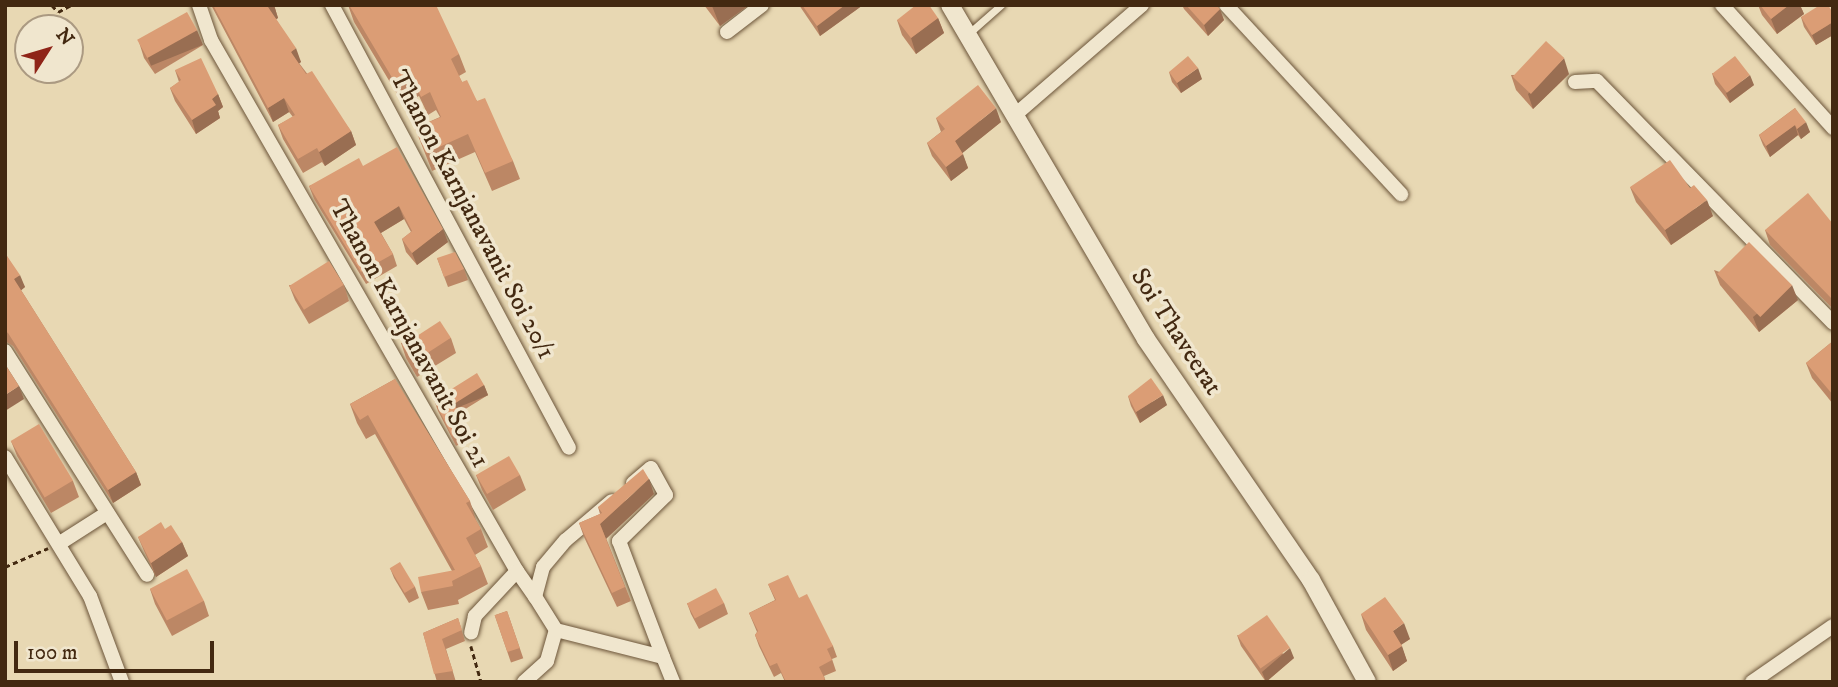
<!DOCTYPE html>
<style>
body{margin:0}
#map{position:relative;width:1838px;height:687px;overflow:hidden;background:#e8d8b3;font-family:"IM FELL DW Pica",serif}
div>[style]{position:absolute}
[style*='--x']{left:calc(var(--x)*1px);top:calc(var(--y)*1px);width:calc(var(--w)*1px);rotate:calc(var(--a)*1deg)}
.path>*{height:2.5px;margin-top:-1.25px;transform-origin:0;background:repeating-linear-gradient(90deg,#432911 0 5px,transparent 0 8.5px)}
.roads{filter:drop-shadow(0 0 2px #6c553a) drop-shadow(0 0 2px #6c553a)}
.service>*{height:7px;margin:-3.5px;padding:0 3.5px;transform-origin:3.5px;border-radius:3.5px;background:#f0e6ce}
.minor>*{height:14px;margin:-7px;padding:0 7px;transform-origin:7px;border-radius:7px;background:#f0e6ce}
.tertiary>*{height:18px;margin:-9px;padding:0 9px;transform-origin:9px;border-radius:9px;background:#f0e6ce}
.wall>*{inset:0;background:#bc8765;transform-origin:0 0}
.shaded-wall>*{inset:0;background:#996e52;transform-origin:0 0}
.building>*{inset:0;background:#db9d75;transform-origin:0 0}
span{translate:-50% -50%;white-space:nowrap;text-align:center;line-height:1.15;-webkit-text-stroke:7px #f0e6ce;paint-order:stroke}
.street-label{font-size:26px;color:#432911}
.frame{position:absolute;inset:0;border:7px solid #432911;pointer-events:none}
.north{position:absolute;left:14px;top:14px;width:70px;height:70px;box-sizing:border-box;background:#f0e6ce;border:2px solid #ab9a82;border-radius:50%;rotate:53deg;font-size:19px;font-weight:700;line-height:28px;text-align:center;color:#432911}
.north::after{content:'';display:block;margin:auto;width:24px;height:32px;background:#8f2418;clip-path:polygon(50% 0,100% 100%,50% 72%,0 100%)}
.scale{position:absolute;left:14px;top:641px;width:200px;height:32px;box-sizing:border-box;border:4px solid #432911;border-top:0;padding-left:9px;font-size:21px;line-height:24px;white-space:nowrap;color:#432911;-webkit-text-stroke:5px #f0e6ce;paint-order:stroke}
</style>
<div id="map">
<div class="path">
<div style="--x:52;--y:5;--w:9;--a:49"></div>
<div style="--x:58;--y:12;--w:15;--a:-28"></div>
<div style="--x:5;--y:567;--w:47;--a:-23.8"></div>
<div style="--x:471;--y:646;--w:37;--a:74"></div>
</div>
<div class="roads">
<div class="service">
<div style="--x:968;--y:34;--w:44;--a:-41.3"></div>
</div>
<div class="minor">
<div style="--x:199;--y:5;--w:37;--a:71"></div>
<div style="--x:211;--y:40;--w:613;--a:60.05"></div>
<div style="--x:517;--y:571;--w:62;--a:133"></div>
<div style="--x:475;--y:616;--w:17;--a:103"></div>
<div style="--x:332;--y:5;--w:502;--a:61.85"></div>
<div style="--x:1226;--y:5;--w:258;--a:47.2"></div>
<div style="--x:1722;--y:5;--w:166;--a:47.9"></div>
<div style="--x:727;--y:32;--w:44;--a:-37.6"></div>
<div style="--x:1575;--y:82;--w:22;--a:-3"></div>
<div style="--x:1597;--y:81;--w:338;--a:45.7"></div>
<div style="--x:1015;--y:115;--w:168;--a:-40.9"></div>
<div style="--x:5;--y:351;--w:265;--a:57.6"></div>
<div style="--x:5;--y:457;--w:163;--a:58.6"></div>
<div style="--x:90;--y:596;--w:92;--a:69.6"></div>
<div style="--x:633;--y:483;--w:23;--a:-40"></div>
<div style="--x:651;--y:468;--w:31;--a:61"></div>
<div style="--x:666;--y:495;--w:66;--a:135.6"></div>
<div style="--x:619;--y:541;--w:124;--a:69.2"></div>
<div style="--x:60;--y:543;--w:56;--a:-32.6"></div>
<div style="--x:517;--y:571;--w:32;--a:55"></div>
<div style="--x:556;--y:630;--w:110;--a:14.2"></div>
<div style="--x:663;--y:657;--w:27;--a:68"></div>
<div style="--x:524;--y:682;--w:31;--a:-42"></div>
<div style="--x:547;--y:661;--w:32;--a:-74"></div>
<div style="--x:556;--y:630;--w:39;--a:-122"></div>
<div style="--x:535;--y:597;--w:31;--a:-75"></div>
<div style="--x:543;--y:567;--w:35;--a:-50"></div>
<div style="--x:566;--y:540;--w:60;--a:-40.3"></div>
<div style="--x:1752;--y:682;--w:98;--a:-34.7"></div>
</div>
<div class="tertiary">
<div style="--x:950;--y:5;--w:387;--a:59.6"></div>
<div style="--x:1146;--y:339;--w:292;--a:55.6"></div>
<div style="--x:1311;--y:580;--w:116;--a:61.2"></div>
</div>
</div>
<div class="wall">
<div style="clip-path:polygon(211px 5px,274px 5px,278px 18px,276px 19px,301px 62px,299px 63px,351px 131px,356px 145px,325px 166px,322px 162px,303px 173px,283px 139px,278px 125px,293px 117px,289px 112px,273px 122px)"></div>
<div style="clip-path:polygon(348px 5px,459px 54px,466px 72px,459px 76px,462px 82px,477px 101px,513px 161px,520px 179px,492px 191px,475px 152px,432px 171px,415px 128px,440px 117px,436px 110px,428px 115px,419px 96px,403px 104px,354px 22px)"></div>
<div style="clip-path:polygon(704px 5px,749px 5px,720px 26px)"></div>
<div style="clip-path:polygon(799px 5px,863px 5px,820px 36px)"></div>
<div style="clip-path:polygon(1182px 5px,1216px 5px,1224px 20px,1208px 36px,1184px 9px)"></div>
<div style="clip-path:polygon(1758px 5px,1800px 5px,1804px 14px,1777px 34px,1762px 15px)"></div>
<div style="clip-path:polygon(1833px 13px,1833px 35px,1816px 45px,1804px 27px,1801px 17px)"></div>
<div style="clip-path:polygon(938px 18px,944px 33px,916px 54px,902px 35px,897px 20px)"></div>
<div style="clip-path:polygon(139px 42px,203px 45px,155px 74px,144px 58px)"></div>
<div style="clip-path:polygon(175px 70px,218px 94px,223px 107px,218px 111px,220px 118px,196px 134px,175px 101px,170px 88px,179px 82px)"></div>
<div style="clip-path:polygon(1169px 72px,1202px 79px,1181px 93px,1172px 82px)"></div>
<div style="clip-path:polygon(1712px 73px,1754px 85px,1730px 103px,1715px 84px)"></div>
<div style="clip-path:polygon(1569px 74px,1533px 109px,1516px 90px,1511px 75px)"></div>
<div style="clip-path:polygon(1795px 108px,1810px 132px,1801px 139px,1798px 135px,1770px 157px,1763px 145px,1759px 135px)"></div>
<div style="clip-path:polygon(936px 118px,1001px 122px,962px 153px,968px 168px,951px 181px,932px 156px,927px 143px,941px 132px)"></div>
<div style="clip-path:polygon(363px 166px,448px 242px,417px 265px,406px 252px,402px 239px,411px 232px,404px 219px,381px 233px,393px 254px,397px 266px,366px 284px,314px 199px,309px 186px)"></div>
<div style="clip-path:polygon(1630px 187px,1713px 216px,1671px 245px,1636px 202px)"></div>
<div style="clip-path:polygon(1833px 224px,1833px 309px,1770px 245px,1765px 230px)"></div>
<div style="clip-path:polygon(5px 253px,25px 287px,21px 290px,136px 472px,141px 485px,113px 503px,13px 346px,5px 341px)"></div>
<div style="clip-path:polygon(437px 258px,464px 269px,468px 280px,448px 287px)"></div>
<div style="clip-path:polygon(1714px 270px,1798px 300px,1759px 332px,1720px 285px)"></div>
<div style="clip-path:polygon(289px 285px,344px 285px,349px 301px,309px 324px,295px 300px)"></div>
<div style="clip-path:polygon(451px 338px,456px 353px,417px 377px,406px 358px,401px 343px)"></div>
<div style="clip-path:polygon(1833px 341px,1833px 404px,1812px 378px,1806px 363px)"></div>
<div style="clip-path:polygon(395px 379px,470px 501px,476px 520px,481px 529px,488px 547px,475px 555px,481px 566px,488px 584px,458px 600px,459px 604px,428px 610px,421px 592px,452px 571px,375px 434px,366px 439px,357px 423px,350px 404px)"></div>
<div style="clip-path:polygon(484px 385px,488px 395px,459px 413px,467px 427px,471px 438px,456px 446px,438px 411px,434px 400px)"></div>
<div style="clip-path:polygon(1128px 396px,1167px 405px,1140px 423px,1131px 406px)"></div>
<div style="clip-path:polygon(11px 441px,73px 481px,79px 497px,51px 513px,17px 456px)"></div>
<div style="clip-path:polygon(476px 475px,520px 475px,526px 490px,493px 510px,482px 490px)"></div>
<div style="clip-path:polygon(654px 494px,606px 538px,631px 601px,617px 607px,584px 537px,579px 523px,600px 514px,598px 507px)"></div>
<div style="clip-path:polygon(165px 529px,182px 542px,188px 556px,156px 577px,144px 551px,138px 537px)"></div>
<div style="clip-path:polygon(390px 568px,415px 587px,419px 598px,409px 603px,394px 578px)"></div>
<div style="clip-path:polygon(768px 584px,799px 598px,833px 646px,837px 657px,832px 659px,836px 671px,824px 676px,826px 682px,785px 682px,781px 673px,774px 677px,759px 646px,755px 635px,757px 632px,749px 613px,775px 600px)"></div>
<div style="clip-path:polygon(150px 589px,204px 601px,209px 616px,172px 636px,155px 604px)"></div>
<div style="clip-path:polygon(687px 603px,724px 603px,728px 614px,699px 629px,691px 614px)"></div>
<div style="left:507px;top:611px;width:50px;height:13px;rotate:71deg"></div>
<div style="clip-path:polygon(1361px 614px,1410px 639px,1401px 645px,1407px 661px,1393px 671px,1366px 630px)"></div>
<div style="clip-path:polygon(458px 618px,465px 641px,446px 649px,456px 682px,437px 682px,423px 633px)"></div>
<div style="clip-path:polygon(1237px 635px,1294px 658px,1266px 682px,1241px 646px)"></div>
</div>
<div class="shaded-wall">
<div style="clip-path:polygon(271px 5px,274px 5px,278px 18px,273px 21px,268px 7px)"></div>
<div style="clip-path:polygon(714px 5px,749px 5px,720px 26px,712px 6px)"></div>
<div style="clip-path:polygon(845px 5px,863px 5px,820px 36px,817px 26px)"></div>
<div style="clip-path:polygon(1789px 5px,1800px 5px,1804px 14px,1777px 34px,1771px 19px)"></div>
<div style="clip-path:polygon(1220px 9px,1224px 20px,1208px 36px,1204px 25px)"></div>
<div style="clip-path:polygon(938px 18px,944px 33px,916px 54px,911px 38px)"></div>
<div style="clip-path:polygon(1833px 22px,1833px 35px,1816px 45px,1812px 35px)"></div>
<div style="left:197px;top:30px;width:16px;height:56px;rotate:68deg"></div>
<div style="clip-path:polygon(296px 48px,301px 62px,296px 66px,291px 52px)"></div>
<div style="clip-path:polygon(1564px 58px,1569px 74px,1533px 109px,1528px 94px)"></div>
<div style="clip-path:polygon(1198px 68px,1202px 79px,1181px 93px,1177px 83px)"></div>
<div style="clip-path:polygon(1750px 75px,1754px 85px,1730px 103px,1726px 93px)"></div>
<div style="clip-path:polygon(218px 94px,223px 107px,218px 111px,220px 118px,196px 134px,192px 120px,212px 99px)"></div>
<div style="clip-path:polygon(284px 98px,289px 112px,273px 122px,268px 108px)"></div>
<div style="clip-path:polygon(996px 108px,1001px 122px,960px 155px,955px 141px)"></div>
<div style="clip-path:polygon(1806px 122px,1810px 132px,1801px 139px,1797px 129px)"></div>
<div style="clip-path:polygon(1795px 125px,1798px 135px,1770px 157px,1766px 146px)"></div>
<div style="clip-path:polygon(351px 131px,356px 145px,325px 166px,319px 152px)"></div>
<div style="clip-path:polygon(963px 154px,968px 168px,951px 181px,946px 167px)"></div>
<div style="clip-path:polygon(1707px 200px,1713px 216px,1671px 245px,1665px 230px)"></div>
<div style="clip-path:polygon(399px 206px,404px 219px,379px 234px,374px 222px)"></div>
<div style="clip-path:polygon(443px 229px,448px 242px,417px 265px,412px 253px)"></div>
<div style="clip-path:polygon(20px 275px,25px 287px,19px 292px,14px 279px)"></div>
<div style="clip-path:polygon(1792px 285px,1798px 300px,1759px 332px,1753px 317px)"></div>
<div style="left:484px;top:385px;width:11px;height:36px;rotate:68deg"></div>
<div style="clip-path:polygon(19px 386px,24px 399px,5px 411px,5px 395px)"></div>
<div style="clip-path:polygon(1163px 395px,1167px 405px,1140px 423px,1136px 412px)"></div>
<div style="clip-path:polygon(136px 472px,141px 485px,113px 503px,108px 490px)"></div>
<div style="clip-path:polygon(649px 479px,654px 494px,606px 539px,600px 524px)"></div>
<div style="clip-path:polygon(182px 542px,188px 556px,156px 577px,151px 563px)"></div>
<div style="clip-path:polygon(1404px 623px,1410px 639px,1399px 646px,1393px 631px)"></div>
<div style="clip-path:polygon(1402px 646px,1407px 661px,1393px 671px,1388px 655px)"></div>
<div style="clip-path:polygon(1290px 648px,1294px 658px,1266px 682px,1262px 672px)"></div>
</div>
<div class="building">
<div style="clip-path:polygon(213px 5px,271px 5px,268px 7px,296px 48px,291px 52px,306px 74px,312px 71px,351px 131px,319px 152px,317px 148px,298px 159px,278px 125px,295px 115px,284px 98px,268px 108px)"></div>
<div style="clip-path:polygon(349px 5px,436px 5px,459px 54px,451px 59px,462px 82px,467px 80px,477px 101px,485px 98px,513px 161px,485px 173px,468px 134px,426px 153px,415px 128px,441px 117px,430px 92px,421px 97px,412px 78px,397px 86px)"></div>
<div style="clip-path:polygon(802px 5px,845px 5px,817px 26px)"></div>
<div style="clip-path:polygon(916px 5px,929px 5px,938px 18px,911px 38px,897px 20px)"></div>
<div style="clip-path:polygon(1186px 5px,1216px 5px,1220px 9px,1204px 25px)"></div>
<div style="clip-path:polygon(1760px 5px,1789px 5px,1771px 19px)"></div>
<div style="clip-path:polygon(1820px 5px,1828px 5px,1833px 13px,1833px 22px,1812px 35px,1801px 17px)"></div>
<div style="left:187px;top:12px;width:21px;height:57px;rotate:61deg"></div>
<div style="left:1546px;top:41px;width:25px;height:49px;rotate:43deg"></div>
<div style="clip-path:polygon(1188px 56px,1198px 68px,1177px 83px,1169px 72px)"></div>
<div style="left:1735px;top:56px;width:24px;height:29px;rotate:52deg"></div>
<div style="clip-path:polygon(201px 58px,218px 94px,212px 99px,216px 105px,192px 120px,170px 88px,181px 80px,175px 70px)"></div>
<div style="clip-path:polygon(978px 85px,996px 108px,955px 141px,963px 154px,946px 167px,927px 143px,945px 129px,936px 118px)"></div>
<div style="clip-path:polygon(1795px 108px,1806px 122px,1797px 129px,1795px 125px,1766px 146px,1759px 135px)"></div>
<div style="clip-path:polygon(397px 147px,443px 229px,412px 253px,402px 239px,412px 231px,399px 206px,374px 222px,393px 254px,361px 272px,309px 186px,359px 158px,363px 166px)"></div>
<div style="clip-path:polygon(1670px 160px,1690px 188px,1694px 185px,1707px 200px,1665px 230px,1630px 187px)"></div>
<div style="clip-path:polygon(1808px 193px,1833px 224px,1833px 300px,1765px 230px)"></div>
<div style="left:1749px;top:242px;width:61px;height:45px;rotate:45deg"></div>
<div style="clip-path:polygon(455px 252px,464px 269px,444px 277px,437px 258px)"></div>
<div style="clip-path:polygon(5px 253px,20px 275px,14px 279px,136px 472px,108px 490px,8px 333px,5px 331px)"></div>
<div style="left:329px;top:261px;width:28px;height:47px;rotate:58deg"></div>
<div style="left:440px;top:321px;width:20px;height:45px;rotate:57deg"></div>
<div style="clip-path:polygon(1833px 341px,1833px 395px,1806px 363px)"></div>
<div style="clip-path:polygon(5px 364px,19px 386px,5px 395px)"></div>
<div style="clip-path:polygon(477px 373px,484px 385px,454px 404px,467px 427px,452px 436px,434px 400px)"></div>
<div style="clip-path:polygon(1151px 378px,1163px 395px,1136px 412px,1128px 396px)"></div>
<div style="clip-path:polygon(395px 379px,470px 501px,466px 503px,481px 529px,466px 538px,481px 566px,452px 581px,453px 586px,421px 592px,418px 577px,455px 570px,368px 415px,360px 420px,350px 404px)"></div>
<div style="left:39px;top:424px;width:66px;height:33px;rotate:59deg"></div>
<div style="left:509px;top:456px;width:22px;height:38px;rotate:60deg"></div>
<div style="clip-path:polygon(643px 469px,649px 479px,600px 524px,625px 587px,612px 593px,579px 523px,602px 513px,598px 507px)"></div>
<div style="clip-path:polygon(161px 522px,165px 529px,171px 525px,182px 542px,151px 563px,138px 537px)"></div>
<div style="left:400px;top:562px;width:29px;height:12px;rotate:59deg"></div>
<div style="left:187px;top:569px;width:36px;height:42px;rotate:62deg"></div>
<div style="clip-path:polygon(788px 575px,799px 598px,807px 594px,833px 646px,827px 649px,832px 660px,819px 667px,825px 679px,820px 682px,786px 682px,777px 663px,770px 666px,755px 635px,758px 631px,749px 613px,776px 600px,768px 584px)"></div>
<div style="left:716px;top:588px;width:17px;height:33px;rotate:62deg"></div>
<div style="clip-path:polygon(1385px 597px,1404px 623px,1393px 631px,1402px 646px,1388px 655px,1361px 614px)"></div>
<div style="left:507px;top:611px;width:39px;height:13px;rotate:71deg"></div>
<div style="left:1267px;top:615px;width:40px;height:36px;rotate:55deg"></div>
<div style="clip-path:polygon(458px 618px,462px 630px,442px 639px,453px 671px,434px 674px,423px 633px)"></div>
</div>
<div class="street-label">
<span style="left:472px;top:215px;rotate:62deg">Thanon Karnjanavanit Soi 20/1</span>
<span style="left:1176px;top:332px;rotate:57deg">Soi Thaveerat</span>
<span style="left:409px;top:334px;rotate:61deg">Thanon Karnjanavanit Soi 21</span>
</div>
<div class="frame"></div>
<div class="north">N</div>
<div class="scale">100 m</div>
</div>
